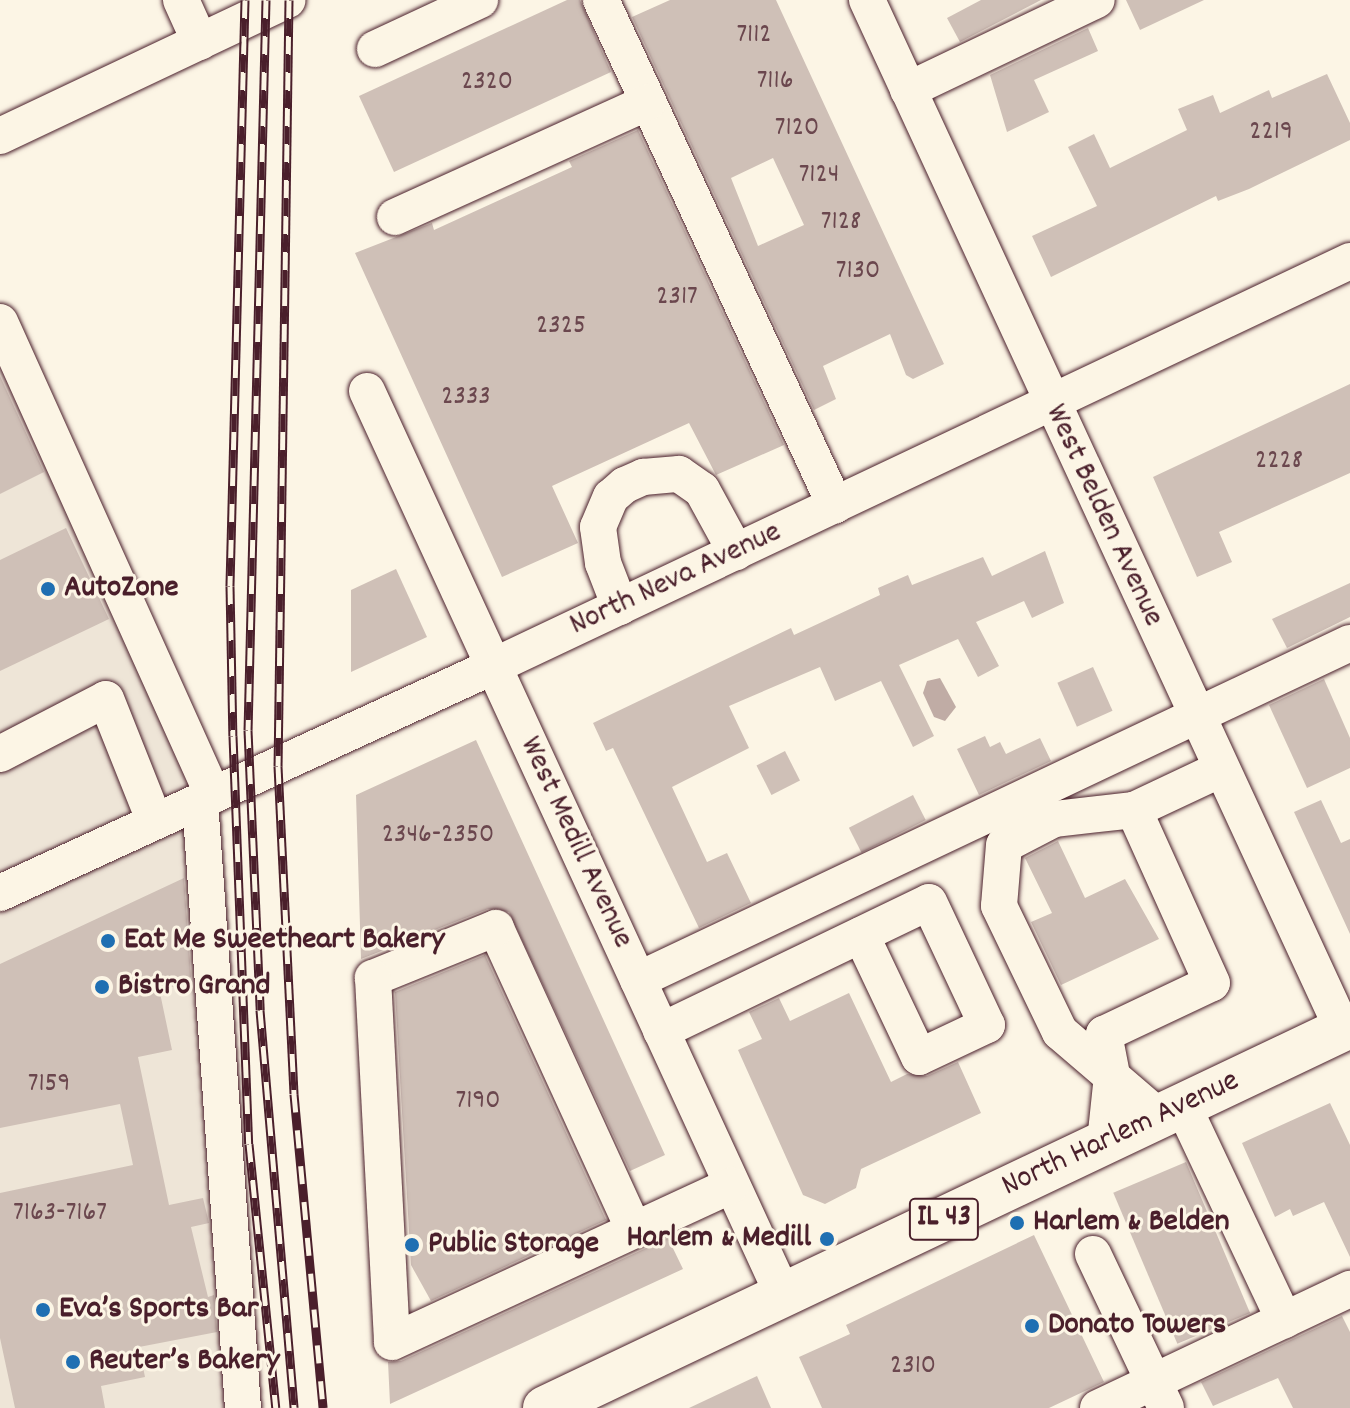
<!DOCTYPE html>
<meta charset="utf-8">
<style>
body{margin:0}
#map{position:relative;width:1350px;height:1408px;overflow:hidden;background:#fcf5e5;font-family:Dekko,sans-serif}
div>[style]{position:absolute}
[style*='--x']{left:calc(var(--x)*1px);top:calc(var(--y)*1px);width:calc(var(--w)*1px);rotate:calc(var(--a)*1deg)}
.built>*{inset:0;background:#eee5d7}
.water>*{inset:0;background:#c0aca5}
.building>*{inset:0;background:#cfc0b7;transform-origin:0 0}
.roads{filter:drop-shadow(0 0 2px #4a1f2b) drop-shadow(0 0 2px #4a1f2b)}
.minor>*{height:36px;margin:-18px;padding:0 18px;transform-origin:18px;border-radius:18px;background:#fcf5e5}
.major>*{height:44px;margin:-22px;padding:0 22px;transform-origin:22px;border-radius:22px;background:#fcf5e5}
.rail>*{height:9px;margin-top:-4.5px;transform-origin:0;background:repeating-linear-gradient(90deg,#fcf5e5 0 18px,#4a1f2b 0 36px);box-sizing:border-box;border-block:2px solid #4a1f2b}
.dots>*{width:22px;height:22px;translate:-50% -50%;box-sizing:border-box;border:4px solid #fcf5e5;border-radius:50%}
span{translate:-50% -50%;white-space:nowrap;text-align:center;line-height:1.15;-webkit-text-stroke:6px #fcf5e5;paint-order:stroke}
.number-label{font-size:28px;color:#6b474e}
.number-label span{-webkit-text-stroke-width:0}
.shield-label span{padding:2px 6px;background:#fcf5e5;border:2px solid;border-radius:6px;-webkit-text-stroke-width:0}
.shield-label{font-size:30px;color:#4a1f2b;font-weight:700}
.street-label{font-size:32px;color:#4a1f2b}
.poi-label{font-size:32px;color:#4a1f2b;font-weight:700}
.left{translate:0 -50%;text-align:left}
.right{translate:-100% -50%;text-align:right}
</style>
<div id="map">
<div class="built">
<div style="clip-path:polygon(0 316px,221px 801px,262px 1408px,0 1408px)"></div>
</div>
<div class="water">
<div style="clip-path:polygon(940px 678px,956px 707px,945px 721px,934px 717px,923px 693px,927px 681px)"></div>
</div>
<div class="building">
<div style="clip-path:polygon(567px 0,580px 0,611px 72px,394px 172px,359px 96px)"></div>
<div style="clip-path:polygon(evenodd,670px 0,776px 0,944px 364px,913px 379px,906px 375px,890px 334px,823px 366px,836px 399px,814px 410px,632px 17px,670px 0,773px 158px,804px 225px,758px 246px,731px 178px,773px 158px)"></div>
<div style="clip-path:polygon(981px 0,1041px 0,960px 42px,947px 18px)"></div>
<div style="clip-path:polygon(1126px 0,1204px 0,1140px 30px)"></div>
<div style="clip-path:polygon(1088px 28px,1098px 51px,1034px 80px,1049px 112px,1007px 132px,990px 75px)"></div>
<div style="clip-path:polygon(1327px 74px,1350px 123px,1350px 140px,1249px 189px,1218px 201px,1216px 196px,1051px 277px,1032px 236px,1097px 206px,1068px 147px,1094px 134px,1110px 168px,1187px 130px,1178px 109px,1213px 95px,1220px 113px,1269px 90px,1272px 98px)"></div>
<div style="clip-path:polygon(638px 130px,784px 445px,716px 475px,689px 423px,552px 486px,578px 543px,502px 577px,355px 253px,432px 223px,434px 230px,572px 167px,569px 161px)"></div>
<div style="clip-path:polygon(0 376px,44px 472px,0 494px)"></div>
<div style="clip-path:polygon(1350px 384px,1350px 473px,1219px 532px,1232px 562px,1197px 577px,1153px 477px)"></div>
<div style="clip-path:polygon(66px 528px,109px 619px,0 671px,0 560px)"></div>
<div style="clip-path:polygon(1045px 551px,1064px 603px,1032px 618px,1024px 601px,976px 622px,999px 666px,978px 677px,958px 639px,899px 665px,934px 736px,913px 747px,881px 681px,835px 701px,820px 667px,729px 706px,749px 748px,672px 787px,707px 862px,727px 853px,751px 903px,699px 928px,613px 748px,606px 751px,593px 723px,791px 628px,794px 635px,880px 595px,878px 588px,908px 575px,912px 585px,983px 557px,992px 576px)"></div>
<div style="clip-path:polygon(396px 569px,427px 637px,351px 672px,351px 590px)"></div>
<div style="clip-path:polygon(1350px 583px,1350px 617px,1287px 648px,1272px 619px)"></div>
<div style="left:1093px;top:667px;width:48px;height:39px;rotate:66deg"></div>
<div style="clip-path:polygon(1324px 679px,1350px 738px,1350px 768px,1307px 788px,1269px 705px)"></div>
<div style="clip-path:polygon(985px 736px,990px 747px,1000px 742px,1006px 754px,1040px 738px,1051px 761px,979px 795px,957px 749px)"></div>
<div style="clip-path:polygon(476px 740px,665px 1155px,630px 1171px,509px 912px,488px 909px,361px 959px,356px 795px)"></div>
<div style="left:785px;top:751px;width:33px;height:32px;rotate:63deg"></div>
<div style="left:913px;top:795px;width:28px;height:72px;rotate:63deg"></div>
<div style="clip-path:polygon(1321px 800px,1341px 843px,1350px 839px,1350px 934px,1294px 812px)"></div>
<div style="clip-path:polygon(1058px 841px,1085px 898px,1125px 879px,1159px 939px,1061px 985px,1031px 922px,1052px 913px,1025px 858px)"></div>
<div style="clip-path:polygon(184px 878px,191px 977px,160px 993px,172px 1050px,138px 1057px,169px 1205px,203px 1198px,209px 1223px,191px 1227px,208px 1297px,214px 1295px,217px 1332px,139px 1347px,145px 1377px,101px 1386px,105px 1408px,15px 1408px,0 1338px,0 1193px,133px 1165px,120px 1104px,0 1128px,0 964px)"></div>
<div style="clip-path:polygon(485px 955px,606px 1220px,431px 1301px,411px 1265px,395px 992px)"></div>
<div style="clip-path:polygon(849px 993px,891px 1082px,907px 1074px,927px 1076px,958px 1062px,981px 1113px,861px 1169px,856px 1188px,825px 1204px,803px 1195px,738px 1050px,762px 1039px,749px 1012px,779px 998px,790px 1021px)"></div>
<div style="clip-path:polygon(1330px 1103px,1350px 1145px,1350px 1257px,1324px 1202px,1293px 1216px,1290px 1209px,1275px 1217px,1242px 1143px)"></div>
<div style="left:1186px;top:1162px;width:164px;height:79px;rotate:67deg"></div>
<div style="clip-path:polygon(1034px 1235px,1104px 1382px,1049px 1408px,822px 1408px,799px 1357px,850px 1334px,846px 1325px)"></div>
<div style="clip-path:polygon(668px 1238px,683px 1269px,390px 1404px,388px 1362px,401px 1361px)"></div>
<div style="clip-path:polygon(1342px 1316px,1350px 1332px,1350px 1408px,1293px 1408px,1278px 1378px,1213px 1406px,1201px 1382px)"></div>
<div style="clip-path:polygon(757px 1376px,771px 1408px,689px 1408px)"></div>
</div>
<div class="roads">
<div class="minor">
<div style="--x:181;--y:0;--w:46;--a:65.7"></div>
<div style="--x:601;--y:0;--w:557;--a:65.14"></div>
<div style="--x:867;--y:0;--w:1135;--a:65.2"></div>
<div style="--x:375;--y:49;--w:116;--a:-25"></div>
<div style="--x:908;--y:90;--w:209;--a:-25.5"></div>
<div style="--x:0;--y:136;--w:318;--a:-25.3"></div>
<div style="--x:395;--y:217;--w:278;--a:-24.4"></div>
<div style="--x:0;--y:322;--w:519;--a:65.76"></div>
<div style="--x:367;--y:391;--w:995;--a:65.29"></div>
<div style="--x:620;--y:607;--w:47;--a:-111.1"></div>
<div style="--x:603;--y:563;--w:36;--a:-98"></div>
<div style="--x:598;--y:527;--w:33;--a:-67"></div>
<div style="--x:611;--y:497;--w:18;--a:-41"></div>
<div style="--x:625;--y:485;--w:20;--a:-24"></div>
<div style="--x:643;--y:477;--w:36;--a:-5"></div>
<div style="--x:679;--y:474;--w:28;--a:35"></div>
<div style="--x:702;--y:490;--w:71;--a:61.3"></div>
<div style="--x:0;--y:754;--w:119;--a:-27.4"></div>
<div style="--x:106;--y:699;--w:132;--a:68.3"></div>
<div style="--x:200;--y:801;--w:609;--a:85.95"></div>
<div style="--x:1134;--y:810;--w:81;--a:173.6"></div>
<div style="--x:1054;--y:819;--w:56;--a:152.5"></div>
<div style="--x:1004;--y:845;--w:61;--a:94.7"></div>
<div style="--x:999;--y:906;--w:140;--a:64.2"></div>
<div style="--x:1060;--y:1032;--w:130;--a:40.6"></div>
<div style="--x:0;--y:893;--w:544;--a:-24.68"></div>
<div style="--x:494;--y:666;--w:947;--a:-25.32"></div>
<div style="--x:638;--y:980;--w:788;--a:-25.33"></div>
<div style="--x:661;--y:1031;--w:297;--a:-25.7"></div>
<div style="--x:929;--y:902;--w:136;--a:64.8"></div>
<div style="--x:987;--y:1025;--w:75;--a:154.8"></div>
<div style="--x:919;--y:1057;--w:135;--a:-115.4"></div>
<div style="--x:1183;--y:1106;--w:237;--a:64.7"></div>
<div style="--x:1105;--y:1142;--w:67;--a:-84"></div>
<div style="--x:1112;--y:1075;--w:42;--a:-101"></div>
<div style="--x:1104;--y:1034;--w:119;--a:-25.3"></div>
<div style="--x:1212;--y:983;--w:190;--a:-114.3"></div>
<div style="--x:1134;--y:810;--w:96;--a:-25.2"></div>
<div style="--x:634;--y:1230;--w:332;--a:-114.6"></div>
<div style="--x:496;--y:928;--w:133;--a:157.9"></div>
<div style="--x:373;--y:978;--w:364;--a:87"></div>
<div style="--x:392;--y:1342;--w:374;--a:-24.8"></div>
<div style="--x:1093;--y:1254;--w:170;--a:64.6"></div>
<div style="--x:1098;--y:1408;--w:279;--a:-25.3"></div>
</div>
<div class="major">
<div style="--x:545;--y:1408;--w:891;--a:-25.39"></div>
</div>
</div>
<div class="rail">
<div style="--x:245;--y:0;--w:586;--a:91.47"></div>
<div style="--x:230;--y:586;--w:150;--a:88.9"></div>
<div style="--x:233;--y:736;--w:408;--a:87.8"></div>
<div style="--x:249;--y:1144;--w:265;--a:84.2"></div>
<div style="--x:266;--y:0;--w:730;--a:91.41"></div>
<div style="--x:248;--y:730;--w:280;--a:87.5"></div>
<div style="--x:260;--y:1010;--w:399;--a:85.1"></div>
<div style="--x:289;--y:0;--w:766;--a:90.82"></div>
<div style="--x:278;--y:766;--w:328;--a:87.2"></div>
<div style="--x:294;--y:1094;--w:315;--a:84.7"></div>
</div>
<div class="dots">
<div style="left:48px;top:589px;background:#1f6fb2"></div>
<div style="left:108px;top:941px;background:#1f6fb2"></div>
<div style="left:102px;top:987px;background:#1f6fb2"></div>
<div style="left:1017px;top:1223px;background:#1f6fb2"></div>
<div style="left:827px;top:1239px;background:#1f6fb2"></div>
<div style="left:412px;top:1245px;background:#1f6fb2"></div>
<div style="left:43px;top:1310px;background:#1f6fb2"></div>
<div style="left:1032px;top:1326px;background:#1f6fb2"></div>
<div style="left:73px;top:1362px;background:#1f6fb2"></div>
</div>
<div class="number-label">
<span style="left:754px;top:36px">7112</span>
<span style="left:775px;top:82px">7116</span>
<span style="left:487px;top:83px">2320</span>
<span style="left:797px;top:129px">7120</span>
<span style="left:1271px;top:133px">2219</span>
<span style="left:819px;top:176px">7124</span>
<span style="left:841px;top:223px">7128</span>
<span style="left:858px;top:272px">7130</span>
<span style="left:677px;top:298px">2317</span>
<span style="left:561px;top:327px">2325</span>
<span style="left:466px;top:398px">2333</span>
<span style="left:1279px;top:462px">2228</span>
<span style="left:438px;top:836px">2346-2350</span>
<span style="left:49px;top:1085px">7159</span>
<span style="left:478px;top:1102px">7190</span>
<span style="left:60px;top:1214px">7163-7167</span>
<span style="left:913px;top:1367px">2310</span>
</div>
<div class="shield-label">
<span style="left:944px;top:1219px">IL 43</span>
</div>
<div class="street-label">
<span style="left:1103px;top:516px;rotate:65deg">West Belden Avenue</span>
<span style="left:676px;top:580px;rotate:-25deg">North Neva Avenue</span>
<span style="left:575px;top:843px;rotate:65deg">West Medill Avenue</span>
<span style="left:1121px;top:1135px;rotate:-25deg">North Harlem Avenue</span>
</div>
<div class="poi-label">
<span class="left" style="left:64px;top:589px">AutoZone</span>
<span class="left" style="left:124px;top:941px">Eat Me Sweetheart Bakery</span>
<span class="left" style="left:118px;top:987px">Bistro Grand</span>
<span class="left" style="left:1033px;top:1223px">Harlem &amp; Belden</span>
<span class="right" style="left:811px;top:1239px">Harlem &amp; Medill</span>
<span class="left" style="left:428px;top:1245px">Public Storage</span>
<span class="left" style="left:59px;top:1310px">Eva’s Sports Bar</span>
<span class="left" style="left:1048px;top:1326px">Donato Towers</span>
<span class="left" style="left:89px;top:1362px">Reuter’s Bakery</span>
</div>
</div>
